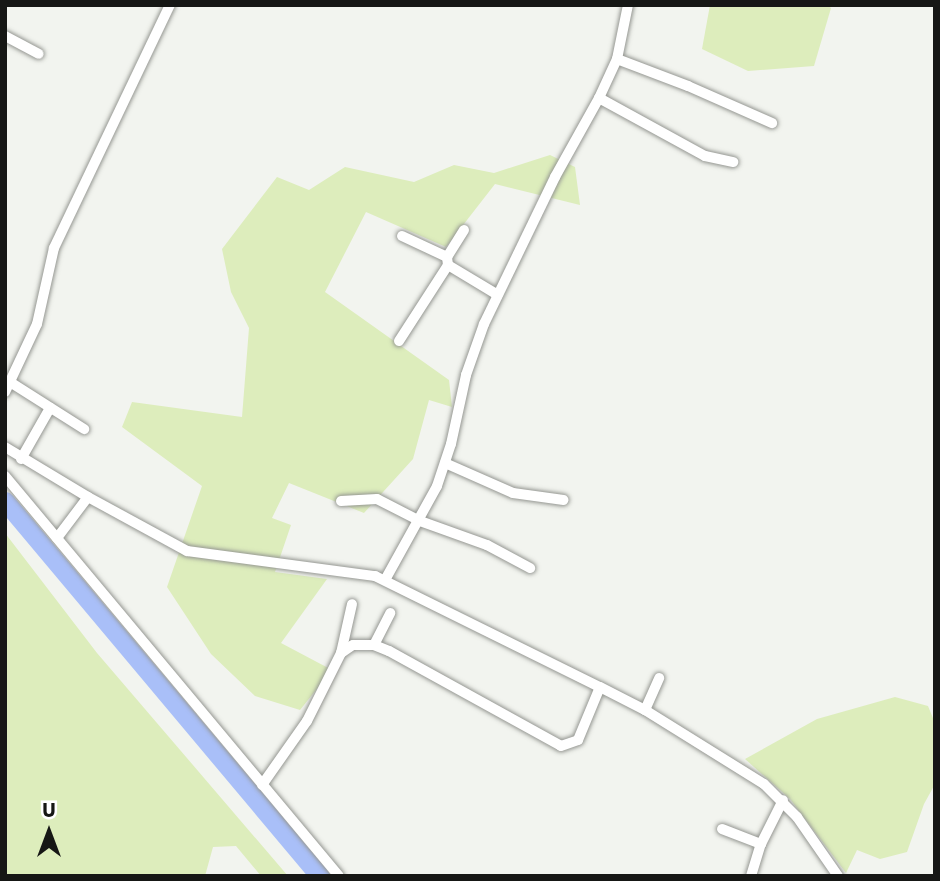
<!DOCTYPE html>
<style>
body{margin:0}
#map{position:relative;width:940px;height:881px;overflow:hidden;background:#f2f4ef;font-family:Poppins,sans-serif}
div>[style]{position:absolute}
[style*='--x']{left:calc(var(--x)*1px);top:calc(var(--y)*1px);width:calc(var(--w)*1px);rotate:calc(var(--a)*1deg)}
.green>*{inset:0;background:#ddedbc}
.river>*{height:19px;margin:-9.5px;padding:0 9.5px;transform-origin:9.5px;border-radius:9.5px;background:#a9bff8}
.roads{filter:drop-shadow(0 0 2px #959792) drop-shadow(0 0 2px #959792)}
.minor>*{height:10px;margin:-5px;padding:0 5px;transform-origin:5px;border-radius:5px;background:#fff}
span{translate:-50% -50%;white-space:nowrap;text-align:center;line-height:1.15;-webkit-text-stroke:6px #fff;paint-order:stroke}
.frame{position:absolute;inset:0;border:7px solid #161715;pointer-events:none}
.north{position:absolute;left:14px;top:797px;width:70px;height:70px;-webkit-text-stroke:5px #fff;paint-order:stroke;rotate:0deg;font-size:19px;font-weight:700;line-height:28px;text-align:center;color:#161715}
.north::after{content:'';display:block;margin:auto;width:24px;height:32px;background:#161715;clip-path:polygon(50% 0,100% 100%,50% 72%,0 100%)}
</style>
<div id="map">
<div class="green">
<div style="clip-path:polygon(710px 5px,827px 5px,831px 8px,814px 66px,748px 71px,702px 49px)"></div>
<div style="clip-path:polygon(550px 155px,575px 167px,580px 205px,495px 184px,446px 247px,366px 212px,325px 292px,449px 380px,452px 407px,429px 400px,413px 459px,364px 513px,289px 483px,272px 518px,291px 525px,275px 572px,327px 579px,281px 643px,332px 670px,300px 710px,255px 696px,211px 654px,167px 587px,202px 486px,122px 427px,132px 402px,242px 417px,249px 328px,231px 292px,222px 249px,277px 177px,309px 190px,345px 167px,414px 182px,454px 165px,494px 173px)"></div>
<div style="clip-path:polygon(5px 533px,97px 653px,288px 876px,261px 876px,236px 846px,213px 847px,205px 876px,5px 876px)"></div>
<div style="clip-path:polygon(895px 697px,928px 706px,935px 723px,935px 784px,924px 804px,907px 852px,880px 859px,857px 850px,846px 873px,790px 799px,745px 759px,817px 719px)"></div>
</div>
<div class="river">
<div style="--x:5;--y:501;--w:490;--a:50"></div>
</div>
<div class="roads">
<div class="minor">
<div style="--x:5;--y:36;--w:38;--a:28"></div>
<div style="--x:617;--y:59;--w:76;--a:20.8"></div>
<div style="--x:688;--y:86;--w:92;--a:23.8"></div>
<div style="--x:599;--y:98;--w:121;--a:28.7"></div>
<div style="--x:705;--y:156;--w:29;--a:12"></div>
<div style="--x:464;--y:230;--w:32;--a:122"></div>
<div style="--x:447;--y:257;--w:8;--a:83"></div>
<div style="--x:448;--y:265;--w:58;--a:31"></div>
<div style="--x:402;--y:236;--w:50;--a:25"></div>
<div style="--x:399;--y:341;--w:90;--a:-57.2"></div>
<div style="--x:10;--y:382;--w:88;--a:32.4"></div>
<div style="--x:5;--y:392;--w:75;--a:-64.8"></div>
<div style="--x:37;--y:324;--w:78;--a:-77.4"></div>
<div style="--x:54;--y:248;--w:269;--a:-64.5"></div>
<div style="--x:5;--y:447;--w:97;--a:31.1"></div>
<div style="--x:88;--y:497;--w:113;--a:28.6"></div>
<div style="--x:187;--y:551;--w:190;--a:7.6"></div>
<div style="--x:375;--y:576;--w:251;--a:26.3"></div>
<div style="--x:600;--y:687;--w:51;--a:27.1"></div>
<div style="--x:645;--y:710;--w:140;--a:31.9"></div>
<div style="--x:764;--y:784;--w:47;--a:45"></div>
<div style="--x:797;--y:817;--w:72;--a:55.2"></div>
<div style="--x:21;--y:459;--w:59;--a:-60.4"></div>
<div style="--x:445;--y:463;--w:74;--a:23.8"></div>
<div style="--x:513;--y:493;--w:51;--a:7.8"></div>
<div style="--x:5;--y:476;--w:521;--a:50.14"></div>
<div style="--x:341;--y:501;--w:36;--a:-3"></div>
<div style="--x:377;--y:499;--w:48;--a:27.1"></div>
<div style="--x:420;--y:521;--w:71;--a:19.7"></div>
<div style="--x:487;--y:545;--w:49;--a:28.1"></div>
<div style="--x:57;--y:538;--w:51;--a:-52.9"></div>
<div style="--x:385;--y:580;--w:107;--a:-61"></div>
<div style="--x:437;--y:486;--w:44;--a:-71.6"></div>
<div style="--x:451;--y:444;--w:71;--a:-77.7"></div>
<div style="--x:466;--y:375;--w:54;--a:-70.6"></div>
<div style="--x:484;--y:324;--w:163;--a:-64.2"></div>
<div style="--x:555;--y:177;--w:90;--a:-60.9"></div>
<div style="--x:599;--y:98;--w:43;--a:-65.2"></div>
<div style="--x:617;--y:59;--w:55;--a:-78.5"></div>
<div style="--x:374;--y:645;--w:36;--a:-63"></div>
<div style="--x:341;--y:653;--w:50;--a:-77.3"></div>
<div style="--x:645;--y:710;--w:35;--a:-66"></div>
<div style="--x:262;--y:785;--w:78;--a:-54.9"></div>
<div style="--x:307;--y:721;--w:76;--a:-63.4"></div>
<div style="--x:341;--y:653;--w:14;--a:-34"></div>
<div style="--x:353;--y:645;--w:21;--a:0"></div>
<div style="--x:374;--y:645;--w:16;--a:22"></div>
<div style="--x:389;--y:651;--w:196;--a:28.9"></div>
<div style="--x:561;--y:746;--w:18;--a:-19"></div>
<div style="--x:578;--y:740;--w:57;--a:-67.5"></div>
<div style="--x:722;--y:829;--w:42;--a:21"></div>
<div style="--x:751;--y:876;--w:34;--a:-73"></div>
<div style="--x:761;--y:844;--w:49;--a:-63.4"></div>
</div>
</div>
<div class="frame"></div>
<div class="north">U</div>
</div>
